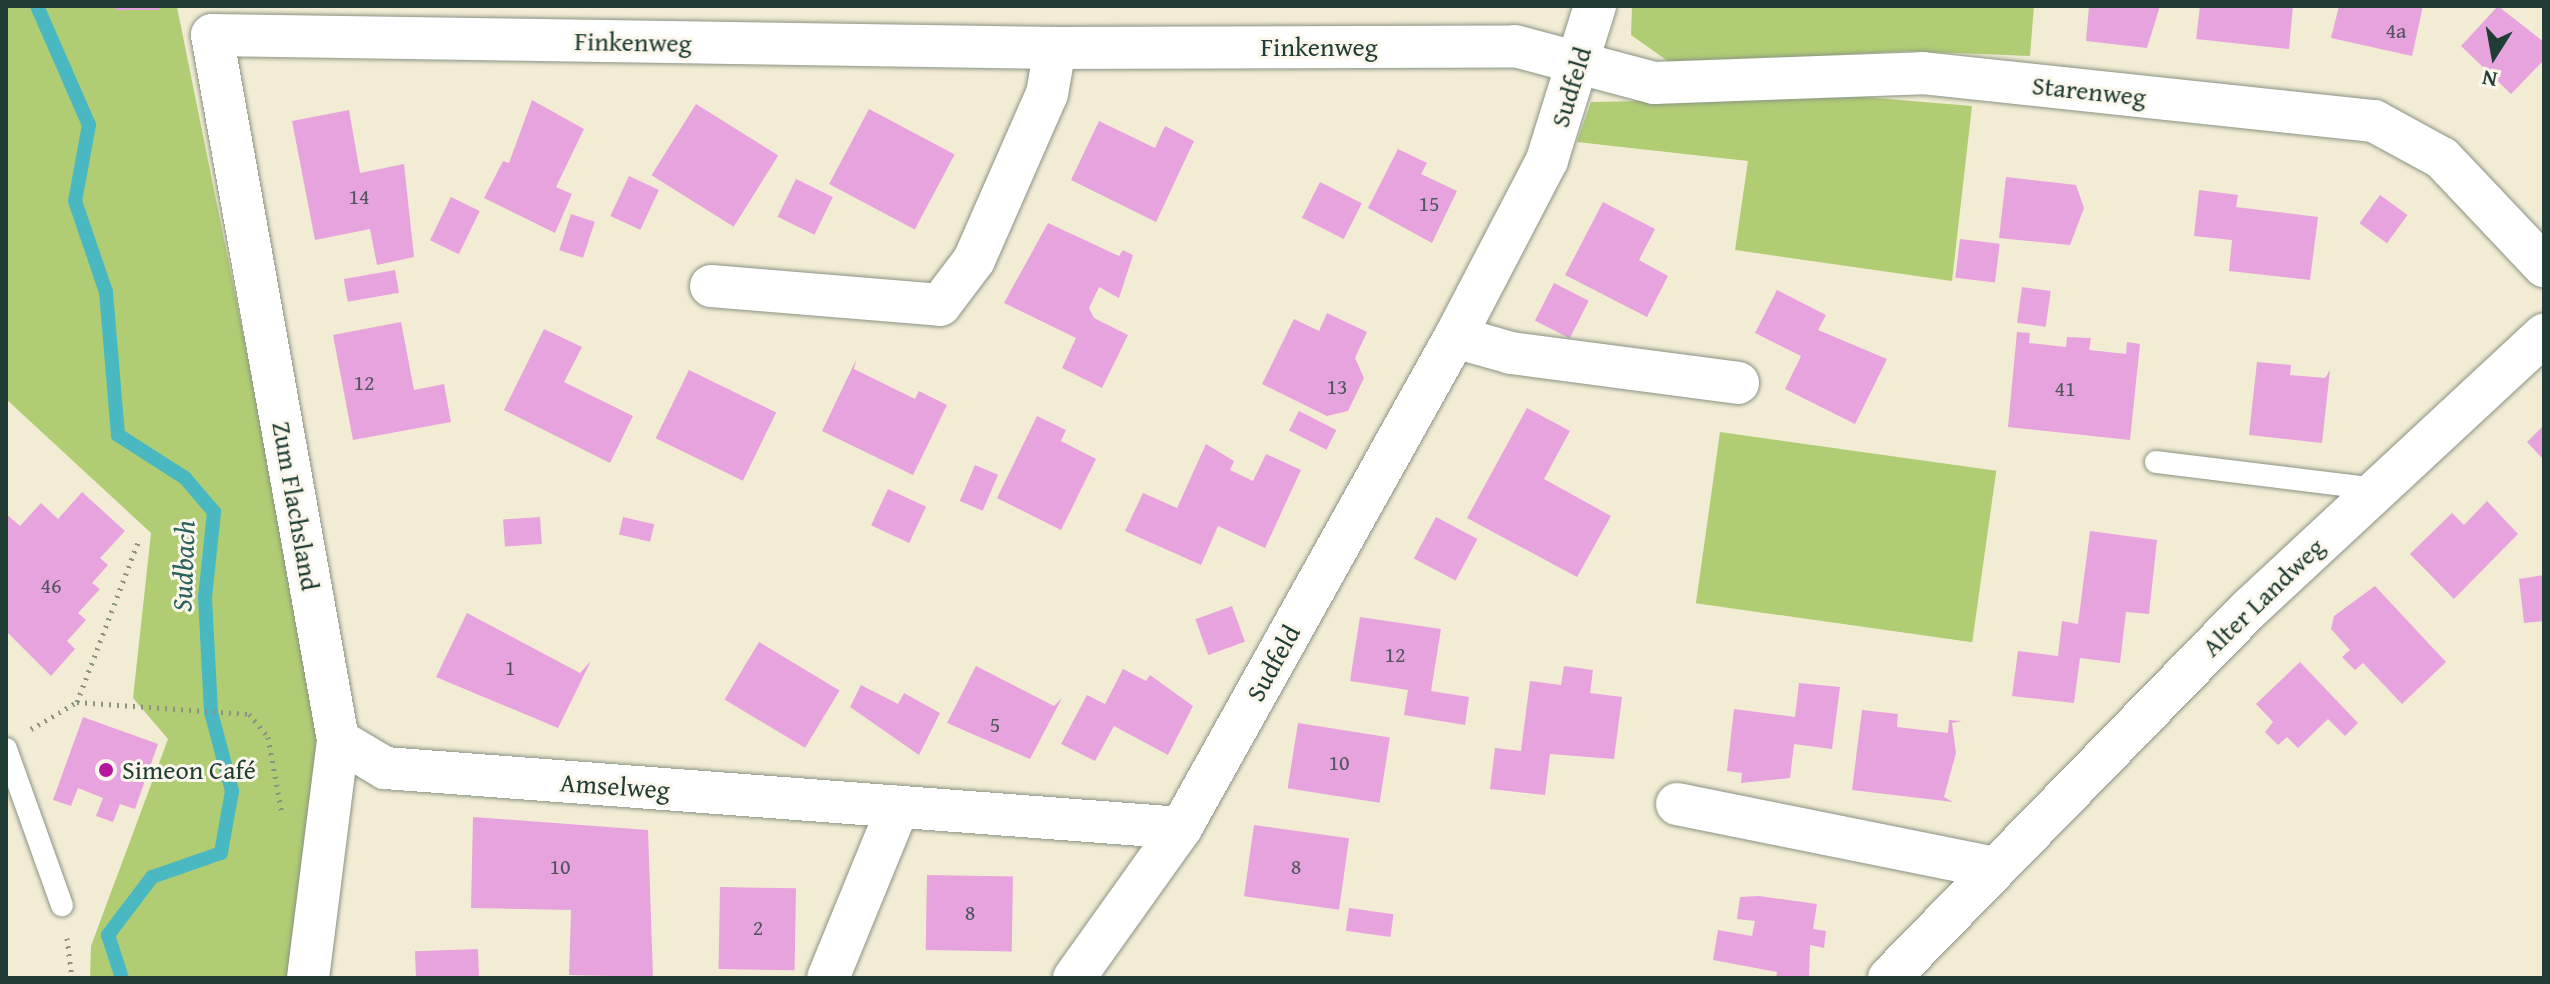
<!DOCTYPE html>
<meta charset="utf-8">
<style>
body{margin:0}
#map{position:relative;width:2550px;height:984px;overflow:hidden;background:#f3ecd5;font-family:"Gentium Book Plus",serif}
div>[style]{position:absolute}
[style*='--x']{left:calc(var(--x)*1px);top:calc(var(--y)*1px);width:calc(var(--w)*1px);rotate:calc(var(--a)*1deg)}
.green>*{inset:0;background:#b0cd74;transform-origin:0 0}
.stream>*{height:14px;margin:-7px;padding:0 7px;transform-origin:7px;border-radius:7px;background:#49b8c1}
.building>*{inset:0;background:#e7a3dd;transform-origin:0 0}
.path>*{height:5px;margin-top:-2.5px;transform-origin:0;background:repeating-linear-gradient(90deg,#899484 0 2px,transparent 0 8px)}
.roads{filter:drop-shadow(0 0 2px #899484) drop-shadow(0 0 2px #899484)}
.lane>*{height:22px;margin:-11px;padding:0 11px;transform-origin:11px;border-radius:11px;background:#fff}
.street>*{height:42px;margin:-21px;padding:0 21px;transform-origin:21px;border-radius:21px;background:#fff}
.dots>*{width:22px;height:22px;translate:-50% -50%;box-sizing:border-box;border:4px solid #fbf7ec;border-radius:50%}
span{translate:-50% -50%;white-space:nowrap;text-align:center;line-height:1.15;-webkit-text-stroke:6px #fbf7ec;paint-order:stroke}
.number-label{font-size:22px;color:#51565e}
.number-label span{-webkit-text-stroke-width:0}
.street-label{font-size:26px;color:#1f3d34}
.poi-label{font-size:26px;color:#1f3d34}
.left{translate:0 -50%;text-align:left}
.water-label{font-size:28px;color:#2c625e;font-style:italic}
.frame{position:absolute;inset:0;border:8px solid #1f3d34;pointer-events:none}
.north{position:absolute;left:2454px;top:16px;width:80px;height:80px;-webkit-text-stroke:6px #fbf7ec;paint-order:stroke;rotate:191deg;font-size:22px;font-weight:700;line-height:32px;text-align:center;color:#1f3d34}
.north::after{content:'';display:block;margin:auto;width:28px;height:36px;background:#1f3d34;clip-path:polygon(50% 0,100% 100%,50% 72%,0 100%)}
</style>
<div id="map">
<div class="green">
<div style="clip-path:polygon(6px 6px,177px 7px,324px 733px,290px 978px,90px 978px,91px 946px,168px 739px,133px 698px,151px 533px,6px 399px)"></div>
<div style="clip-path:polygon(1632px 6px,2034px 6px,2030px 56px,1908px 51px,1672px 64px,1631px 35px)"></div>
<div style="clip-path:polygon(1864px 97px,1972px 106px,1952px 281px,1735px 250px,1748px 161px,1577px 142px,1591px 102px)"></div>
<div style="left:1720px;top:432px;width:279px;height:173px;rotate:8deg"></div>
</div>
<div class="stream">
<div style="--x:37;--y:6;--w:130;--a:66.4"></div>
<div style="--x:89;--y:125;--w:77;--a:100.4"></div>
<div style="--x:75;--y:201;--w:96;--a:71.2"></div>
<div style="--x:106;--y:292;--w:144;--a:85.2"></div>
<div style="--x:118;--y:435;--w:80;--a:32.7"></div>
<div style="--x:185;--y:478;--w:45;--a:49.5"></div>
<div style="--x:214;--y:512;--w:85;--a:96"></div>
<div style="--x:205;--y:597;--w:115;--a:87"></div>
<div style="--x:211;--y:712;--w:82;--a:75.1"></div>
<div style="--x:232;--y:791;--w:63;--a:100.1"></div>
<div style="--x:221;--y:853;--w:73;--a:160.8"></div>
<div style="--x:152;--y:877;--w:73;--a:127.2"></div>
<div style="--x:108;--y:935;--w:45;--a:72"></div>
</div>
<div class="building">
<div style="left:116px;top:6px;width:43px;height:4px"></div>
<div style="clip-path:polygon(2089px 6px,2160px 6px,2147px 48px,2086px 41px)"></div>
<div style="clip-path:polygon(2200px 6px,2293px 6px,2289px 49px,2196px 39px)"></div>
<div style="clip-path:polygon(2339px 6px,2423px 6px,2412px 56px,2331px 38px)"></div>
<div style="clip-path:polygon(2498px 6px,2544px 42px,2544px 60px,2511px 94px,2461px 46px)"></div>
<div style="clip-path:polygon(532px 100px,584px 129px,556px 187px,572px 194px,555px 233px,484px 198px,503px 161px,509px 163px)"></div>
<div style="left:696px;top:104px;width:97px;height:84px;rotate:32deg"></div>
<div style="left:869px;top:109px;width:97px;height:85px;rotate:28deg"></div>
<div style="clip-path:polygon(349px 110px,360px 173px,404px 164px,414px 257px,377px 265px,370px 229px,315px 240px,292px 121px)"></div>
<div style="clip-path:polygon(1099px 121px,1155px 148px,1165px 126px,1194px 141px,1156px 222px,1071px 180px)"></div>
<div style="clip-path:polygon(1398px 149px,1427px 163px,1421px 174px,1457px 191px,1432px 243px,1368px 208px)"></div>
<div style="left:629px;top:176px;width:33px;height:44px;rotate:25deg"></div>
<div style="clip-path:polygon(2006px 177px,2076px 185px,2084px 208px,2070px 245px,1999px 238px)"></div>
<div style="left:796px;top:179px;width:41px;height:42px;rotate:26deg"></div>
<div style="left:1320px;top:182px;width:47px;height:40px;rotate:27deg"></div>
<div style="clip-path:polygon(2199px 190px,2238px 195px,2236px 207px,2318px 217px,2310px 280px,2229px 271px,2232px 240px,2194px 236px)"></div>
<div style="left:2380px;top:195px;width:34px;height:35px;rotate:36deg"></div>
<div style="left:451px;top:197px;width:32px;height:48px;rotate:26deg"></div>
<div style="clip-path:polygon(1603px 202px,1655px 229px,1639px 260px,1668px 276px,1647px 317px,1565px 275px)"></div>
<div style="left:571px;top:214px;width:25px;height:38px;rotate:18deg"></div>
<div style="clip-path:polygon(1048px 223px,1119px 256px,1123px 250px,1133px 255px,1119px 298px,1099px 287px,1089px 308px,1094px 318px,1128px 335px,1102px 388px,1062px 368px,1076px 338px,1004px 303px)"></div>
<div style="left:1960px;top:239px;width:40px;height:39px;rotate:7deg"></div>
<div style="left:395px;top:270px;width:23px;height:52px;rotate:80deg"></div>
<div style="left:1554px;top:283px;width:39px;height:42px;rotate:27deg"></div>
<div style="left:2022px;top:287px;width:29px;height:36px;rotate:8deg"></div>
<div style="clip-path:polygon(1777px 290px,1826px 315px,1818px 330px,1887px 359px,1855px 424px,1785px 389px,1801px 356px,1755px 333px)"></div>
<div style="clip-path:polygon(1327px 313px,1367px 332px,1355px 358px,1364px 378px,1348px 411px,1327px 416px,1262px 384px,1294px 319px,1319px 331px)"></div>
<div style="clip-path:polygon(401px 322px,414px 390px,444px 384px,451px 422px,353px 440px,333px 335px)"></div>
<div style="clip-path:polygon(544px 329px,582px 347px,564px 382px,633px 416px,610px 463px,504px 410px)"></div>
<div style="clip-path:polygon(2017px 332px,2030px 333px,2029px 343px,2066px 347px,2067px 337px,2091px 338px,2089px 350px,2126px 354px,2127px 342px,2140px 344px,2130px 440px,2008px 427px)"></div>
<div style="clip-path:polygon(856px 360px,854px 369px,915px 399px,919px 391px,947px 405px,913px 475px,822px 431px)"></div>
<div style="clip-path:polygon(2257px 362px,2291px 365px,2290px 375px,2325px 378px,2330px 370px,2322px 443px,2249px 435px)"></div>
<div style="left:689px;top:370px;width:97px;height:76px;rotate:26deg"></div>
<div style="clip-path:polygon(1527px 408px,1570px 431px,1544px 479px,1611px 516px,1577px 577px,1467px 518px)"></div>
<div style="left:1299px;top:411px;width:42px;height:22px;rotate:27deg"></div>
<div style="clip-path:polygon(1037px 416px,1066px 430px,1061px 441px,1096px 459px,1061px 530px,997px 498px)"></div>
<div style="clip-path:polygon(2544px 425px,2544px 460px,2527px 442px)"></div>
<div style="clip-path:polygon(1206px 444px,1234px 461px,1230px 470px,1253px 481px,1266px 454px,1301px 470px,1265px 548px,1218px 526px,1201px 565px,1125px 531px,1143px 493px,1177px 508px)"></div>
<div style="left:975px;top:465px;width:25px;height:39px;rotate:23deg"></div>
<div style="left:888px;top:489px;width:42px;height:40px;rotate:25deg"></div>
<div style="clip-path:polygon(82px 492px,125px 531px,100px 558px,108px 565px,92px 583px,100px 589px,78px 613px,86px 620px,67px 641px,75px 649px,51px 676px,6px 631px,6px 514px,20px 526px,41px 503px,58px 519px)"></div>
<div style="clip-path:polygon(2487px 501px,2518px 534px,2454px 599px,2410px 554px,2452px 513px,2464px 525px)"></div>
<div style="left:540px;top:517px;width:27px;height:37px;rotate:86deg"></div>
<div style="left:623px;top:517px;width:32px;height:18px;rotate:13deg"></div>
<div style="left:1436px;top:517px;width:47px;height:47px;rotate:28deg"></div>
<div style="clip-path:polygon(2090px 531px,2157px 540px,2149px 614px,2126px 612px,2120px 663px,2080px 658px,2074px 703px,2012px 696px,2018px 651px,2058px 656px,2062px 621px,2078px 624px)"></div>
<div style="clip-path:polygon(2544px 575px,2544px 621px,2524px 623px,2519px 579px)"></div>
<div style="clip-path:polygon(2375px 586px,2446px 662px,2402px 704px,2363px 663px,2355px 670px,2342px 657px,2350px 650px,2331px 629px,2334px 616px)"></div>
<div style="left:1232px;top:606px;width:38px;height:39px;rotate:70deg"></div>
<div style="clip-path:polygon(467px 613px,580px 673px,591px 661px,558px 728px,436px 677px)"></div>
<div style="clip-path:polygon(1360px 617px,1441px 629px,1431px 691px,1469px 697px,1465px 725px,1404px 715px,1408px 690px,1350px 681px)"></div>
<div style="left:759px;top:642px;width:94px;height:67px;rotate:31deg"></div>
<div style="clip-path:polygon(2300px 662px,2358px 723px,2345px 736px,2328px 719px,2298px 748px,2287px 737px,2278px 745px,2265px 732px,2273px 722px,2256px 704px)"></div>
<div style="clip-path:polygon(976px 666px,1054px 706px,1062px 698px,1030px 759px,947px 723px)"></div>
<div style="clip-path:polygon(1564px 666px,1593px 670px,1590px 693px,1622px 697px,1614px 759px,1550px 754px,1545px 795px,1490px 789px,1495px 748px,1521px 751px,1530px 681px,1561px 685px)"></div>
<div style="clip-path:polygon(1123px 669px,1146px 681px,1150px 675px,1193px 706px,1168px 755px,1114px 726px,1095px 761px,1061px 744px,1087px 695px,1105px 704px)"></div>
<div style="clip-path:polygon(1799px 683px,1840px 687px,1832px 749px,1794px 744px,1790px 778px,1741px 783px,1742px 773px,1727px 771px,1734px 709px,1795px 717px)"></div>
<div style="clip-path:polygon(861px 685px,898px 704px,904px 693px,940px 713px,919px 755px,850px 707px)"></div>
<div style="clip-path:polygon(1862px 710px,1898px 714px,1897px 727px,1948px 733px,1949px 720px,1962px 721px,1952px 723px,1956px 753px,1944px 797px,1953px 802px,1852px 790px)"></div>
<div style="clip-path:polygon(83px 717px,158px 744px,135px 809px,120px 804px,113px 822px,96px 816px,103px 798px,78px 788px,71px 806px,53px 800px)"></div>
<div style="left:1298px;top:723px;width:93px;height:66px;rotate:9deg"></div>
<div style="clip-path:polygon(473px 817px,648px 830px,653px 977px,569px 975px,571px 910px,471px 908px)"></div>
<div style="left:1254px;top:825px;width:96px;height:72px;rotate:8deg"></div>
<div style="left:927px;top:875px;width:86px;height:75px;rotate:1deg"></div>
<div style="left:720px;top:887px;width:76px;height:82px;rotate:1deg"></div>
<div style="clip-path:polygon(1759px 896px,1817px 904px,1813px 929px,1826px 931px,1824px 948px,1810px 945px,1809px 978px,1776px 978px,1777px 972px,1713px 960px,1718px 930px,1752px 936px,1755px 921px,1737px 919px,1740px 897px)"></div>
<div style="left:1349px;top:908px;width:45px;height:23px;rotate:8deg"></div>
<div style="left:478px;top:949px;width:29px;height:63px;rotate:88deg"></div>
</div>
<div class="path">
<div style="--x:77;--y:702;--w:171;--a:-69.1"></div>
<div style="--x:31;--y:729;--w:53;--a:-30.4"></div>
<div style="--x:77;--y:702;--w:172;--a:4"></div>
<div style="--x:249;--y:714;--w:30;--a:50"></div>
<div style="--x:268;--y:737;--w:78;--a:79.7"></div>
<div style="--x:67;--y:938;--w:40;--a:82.9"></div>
</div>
<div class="roads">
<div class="lane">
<div style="--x:2156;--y:462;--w:223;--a:7"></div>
<div style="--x:6;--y:749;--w:166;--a:70.3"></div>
</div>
<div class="street">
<div style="--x:711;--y:286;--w:230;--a:4.7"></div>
<div style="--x:940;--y:305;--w:56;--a:-52.9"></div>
<div style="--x:974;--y:260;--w:181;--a:-66.3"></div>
<div style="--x:1047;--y:94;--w:47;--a:-80.1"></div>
<div style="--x:1455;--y:337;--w:58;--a:15.9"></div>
<div style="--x:1511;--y:353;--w:229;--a:7.5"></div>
<div style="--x:338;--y:740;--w:55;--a:30.8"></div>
<div style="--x:385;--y:768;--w:798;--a:4.31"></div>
<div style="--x:1677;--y:804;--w:319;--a:11.4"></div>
<div style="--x:308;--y:978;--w:240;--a:-82.8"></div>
<div style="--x:338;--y:740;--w:716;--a:-100.13"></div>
<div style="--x:212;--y:35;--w:843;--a:0.88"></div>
<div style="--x:1055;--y:48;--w:460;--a:-0.2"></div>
<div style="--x:1515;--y:46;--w:144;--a:14.9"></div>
<div style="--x:1654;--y:83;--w:269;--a:-2.1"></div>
<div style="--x:1923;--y:73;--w:454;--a:6.1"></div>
<div style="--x:2374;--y:121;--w:77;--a:28.6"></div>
<div style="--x:2442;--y:158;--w:149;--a:46.6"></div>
<div style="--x:828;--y:978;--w:185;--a:-67.7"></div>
<div style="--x:1074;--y:978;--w:184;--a:-54.5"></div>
<div style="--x:1181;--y:828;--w:562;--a:-60.84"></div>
<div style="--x:1455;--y:337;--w:199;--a:-62.5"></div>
<div style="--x:1547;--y:160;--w:161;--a:-72.7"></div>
<div style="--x:1889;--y:978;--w:516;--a:-45.71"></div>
<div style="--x:2249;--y:609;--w:403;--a:-42.9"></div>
</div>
</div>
<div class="dots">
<div style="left:106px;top:770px;background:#b5179e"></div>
</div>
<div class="number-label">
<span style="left:2396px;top:31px">4a</span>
<span style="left:359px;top:197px">14</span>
<span style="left:1429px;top:204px">15</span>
<span style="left:364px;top:383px">12</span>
<span style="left:1337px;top:387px">13</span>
<span style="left:2065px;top:389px">41</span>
<span style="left:51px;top:586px">46</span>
<span style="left:1395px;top:655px">12</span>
<span style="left:510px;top:668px">1</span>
<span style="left:995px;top:725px">5</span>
<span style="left:1339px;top:763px">10</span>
<span style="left:560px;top:867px">10</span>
<span style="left:1296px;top:867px">8</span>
<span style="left:970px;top:913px">8</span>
<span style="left:758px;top:928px">2</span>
</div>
<div class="street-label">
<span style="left:633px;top:42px;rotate:1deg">Finkenweg</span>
<span style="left:1319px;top:47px">Finkenweg</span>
<span style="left:1571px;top:87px;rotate:-73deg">Sudfeld</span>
<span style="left:2089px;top:91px;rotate:6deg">Starenweg</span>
<span style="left:296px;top:506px;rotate:80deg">Zum Flachsland</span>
<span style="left:2263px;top:597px;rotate:-44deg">Alter Landweg</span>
<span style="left:1273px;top:663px;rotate:-61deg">Sudfeld</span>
<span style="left:615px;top:786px;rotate:4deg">Amselweg</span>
</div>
<div class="poi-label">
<span class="left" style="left:122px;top:770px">Simeon Café</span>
</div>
<div class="water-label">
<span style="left:183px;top:566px;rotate:-88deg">Sudbach</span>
</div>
<div class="frame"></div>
<div class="north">N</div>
</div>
